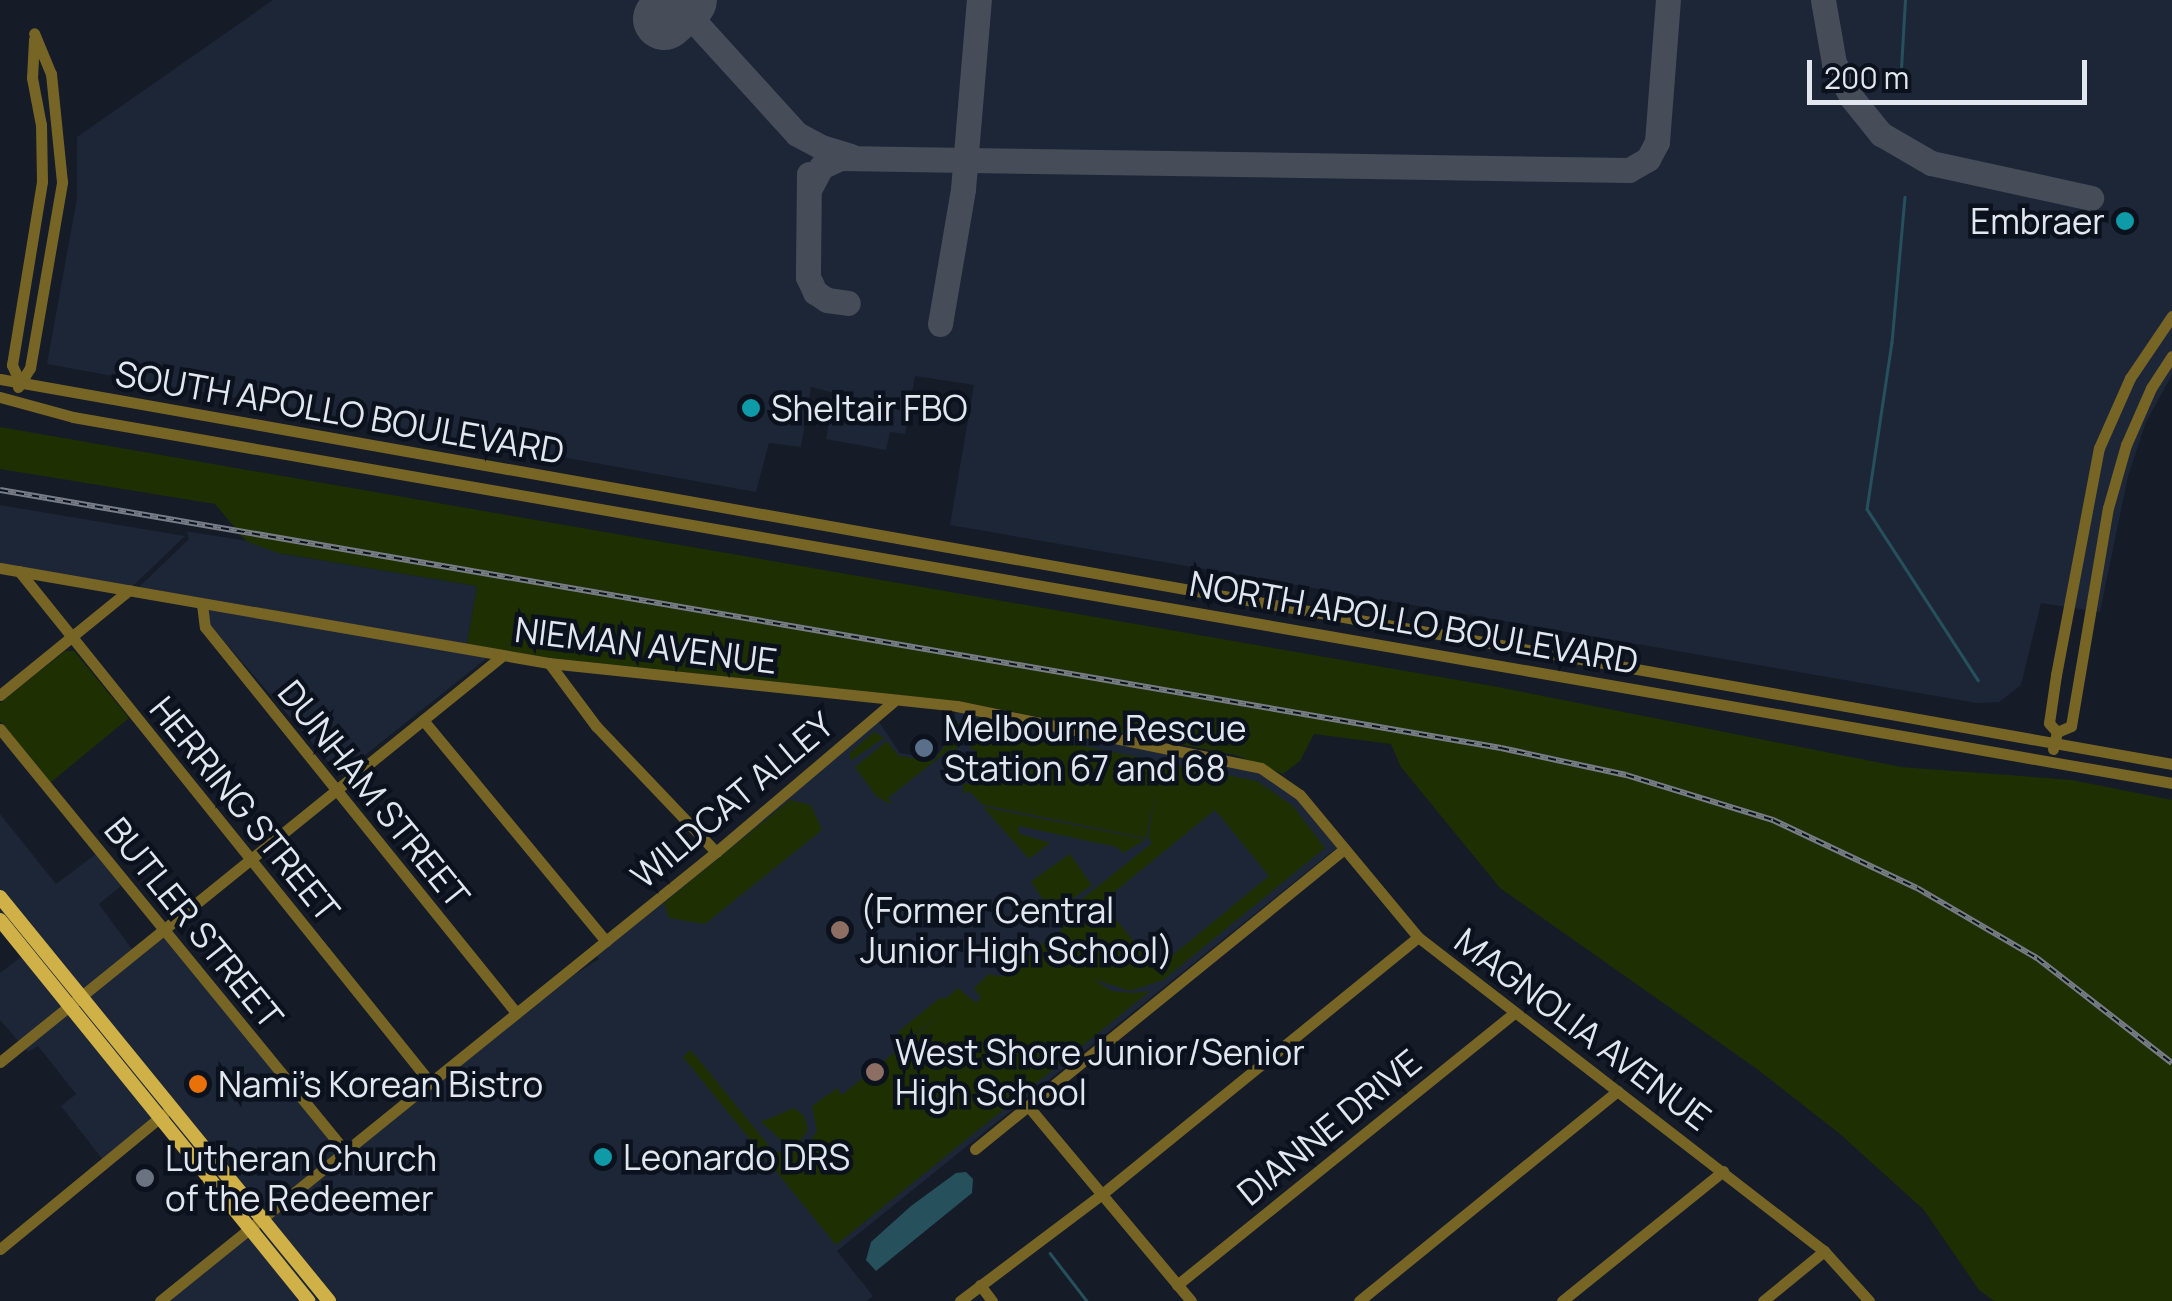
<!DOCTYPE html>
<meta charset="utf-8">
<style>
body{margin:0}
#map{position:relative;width:2172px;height:1301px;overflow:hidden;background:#151b27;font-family:Manrope,sans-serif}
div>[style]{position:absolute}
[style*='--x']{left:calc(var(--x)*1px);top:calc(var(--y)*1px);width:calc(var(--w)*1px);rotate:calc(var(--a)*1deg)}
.built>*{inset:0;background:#1d2637}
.green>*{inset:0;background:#1e3001;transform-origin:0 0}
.water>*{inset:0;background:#27505d}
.stream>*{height:2.5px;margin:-1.25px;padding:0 1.25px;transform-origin:1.25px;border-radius:1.25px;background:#27505d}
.taxiway>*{height:25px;margin:-12.5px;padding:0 12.5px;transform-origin:12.5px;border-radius:12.5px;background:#464c58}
.runway>*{height:62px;margin:-31px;padding:0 31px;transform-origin:31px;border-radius:31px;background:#464c58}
.minor>*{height:11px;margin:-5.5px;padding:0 5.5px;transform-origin:5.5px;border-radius:5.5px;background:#776526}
.major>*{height:14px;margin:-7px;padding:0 7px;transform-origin:7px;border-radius:7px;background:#d0b147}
.rail>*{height:6px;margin-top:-3px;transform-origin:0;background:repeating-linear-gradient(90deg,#0c121d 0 8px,#787d88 0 16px);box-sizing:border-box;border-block:2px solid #787d88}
.dots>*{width:28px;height:28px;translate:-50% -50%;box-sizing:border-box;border:5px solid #0c121d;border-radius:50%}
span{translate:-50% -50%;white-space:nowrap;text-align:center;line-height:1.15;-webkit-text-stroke:9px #0c121d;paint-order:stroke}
.poi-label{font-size:35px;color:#e2e6ef}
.right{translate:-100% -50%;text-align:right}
.left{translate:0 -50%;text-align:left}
.street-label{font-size:35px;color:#e2e6ef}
.scale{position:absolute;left:1807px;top:60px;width:280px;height:45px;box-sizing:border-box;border:5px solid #e2e6ef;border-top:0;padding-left:12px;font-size:30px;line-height:35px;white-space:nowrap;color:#e2e6ef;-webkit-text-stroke:8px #0c121d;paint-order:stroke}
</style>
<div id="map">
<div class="built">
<div style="clip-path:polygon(273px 0,2172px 0,2172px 375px,2146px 422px,2128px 476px,2100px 612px,2041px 603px,2021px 685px,1999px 702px,1977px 703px,950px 525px,974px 385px,915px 376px,905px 434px,890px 432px,886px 450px,826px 439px,834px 393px,811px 387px,801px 447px,769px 443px,756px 492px,47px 364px,77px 198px,77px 137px)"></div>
<div style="clip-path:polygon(0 505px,185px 536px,129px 590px,0 568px)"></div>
<div style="clip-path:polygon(171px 529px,254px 542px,278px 553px,477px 586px,467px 644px,139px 587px,189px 539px,187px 532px)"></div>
<div style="clip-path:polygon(208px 610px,340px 632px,487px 658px,340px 775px,210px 625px)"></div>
<div style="clip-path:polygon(957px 706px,1235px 761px,1283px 780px,1340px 845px,837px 1251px,873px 1296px,867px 1301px,160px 1301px,253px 1222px,166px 1114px,103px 1160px,61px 1106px,76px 1094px,38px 1046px,28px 1052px,0 1020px,0 973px,22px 956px,0 927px,0 814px,56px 884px,96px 854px,121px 886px,99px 904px,134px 952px,163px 929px,345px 1151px,516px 1012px,599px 959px,593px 951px,875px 716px,900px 753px,934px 759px,949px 738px)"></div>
</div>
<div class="green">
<div style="clip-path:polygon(0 427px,1498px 687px,1901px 767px,2072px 780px,2172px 800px,2172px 1301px,1994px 1301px,1979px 1290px,1924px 1210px,1840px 1134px,1757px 1069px,1500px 888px,1401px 767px,1391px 744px,1314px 734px,1300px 761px,1283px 774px,1235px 755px,957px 701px,551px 658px,467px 644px,477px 586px,278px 553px,246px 541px,215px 504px,0 469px)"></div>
<div style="clip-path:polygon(65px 651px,74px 651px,129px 718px,50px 783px,0 721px,0 703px)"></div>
<div style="clip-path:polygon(957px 721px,962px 727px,956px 751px,950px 749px,888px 798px,893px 805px,877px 797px,855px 767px,887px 741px,899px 756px,933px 761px,951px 739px)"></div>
<div style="clip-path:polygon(evenodd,978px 725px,1257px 781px,1293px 806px,1325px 848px,1163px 980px,1130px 991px,1093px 979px,1112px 991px,1132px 993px,1150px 991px,836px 1245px,683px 1057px,691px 1050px,770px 1147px,782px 1154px,804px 1150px,817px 1131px,812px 1106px,837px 1088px,842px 1095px,948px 1009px,906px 1041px,898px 1032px,941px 997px,944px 1000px,958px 988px,976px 1003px,981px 998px,974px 988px,989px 974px,1002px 977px,1048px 939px,1048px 934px,1059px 934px,1065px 924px,1073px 931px,1061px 916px,1152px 843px,1148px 838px,1157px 788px,1146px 838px,983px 805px,969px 791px,964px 794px,963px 784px,971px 784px,977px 752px,970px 748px,978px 725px,1215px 810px,1269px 876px,1156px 969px,1102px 902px,1215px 810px)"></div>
<div style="clip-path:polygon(874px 732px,884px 738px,850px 761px,850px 753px)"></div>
<div style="clip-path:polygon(790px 800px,811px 805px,822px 830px,705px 924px,669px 918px,664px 903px)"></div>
<div style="clip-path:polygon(983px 807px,1144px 839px,1145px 840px,1123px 853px,1117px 847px,1019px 826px,1018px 833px,1050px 843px,1029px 859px)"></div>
<div style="left:1070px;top:854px;width:38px;height:48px;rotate:55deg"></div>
<div style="clip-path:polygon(794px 1108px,804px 1116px,808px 1130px,798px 1144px,788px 1146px,761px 1122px)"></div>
</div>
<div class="water">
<div style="clip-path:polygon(966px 1172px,973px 1179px,972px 1193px,876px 1271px,866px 1260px,871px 1242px,911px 1206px,956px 1173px)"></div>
</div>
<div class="stream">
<div style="--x:1900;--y:86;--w:86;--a:-86.7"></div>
<div style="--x:1905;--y:197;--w:146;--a:95.1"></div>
<div style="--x:1892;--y:342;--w:169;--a:98.5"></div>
<div style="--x:1867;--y:509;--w:204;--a:57"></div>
<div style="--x:1050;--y:1253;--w:61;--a:52.4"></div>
</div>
<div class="taxiway">
<div style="--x:675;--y:0;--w:181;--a:47.7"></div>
<div style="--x:797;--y:134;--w:27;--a:28"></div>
<div style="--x:821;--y:147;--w:31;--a:17"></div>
<div style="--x:1823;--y:0;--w:64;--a:80.1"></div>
<div style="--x:1834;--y:63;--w:38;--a:63"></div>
<div style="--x:1851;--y:97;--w:48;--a:51"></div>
<div style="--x:1881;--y:134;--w:58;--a:30.1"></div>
<div style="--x:1931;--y:163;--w:164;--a:12.3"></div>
<div style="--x:809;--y:174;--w:103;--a:90.6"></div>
<div style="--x:808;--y:277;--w:17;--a:65"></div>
<div style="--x:815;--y:292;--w:14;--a:34"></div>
<div style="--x:827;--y:300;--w:21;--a:8"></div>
<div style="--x:810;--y:188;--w:24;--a:-62"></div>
<div style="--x:821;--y:167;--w:21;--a:-25"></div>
<div style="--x:840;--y:158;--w:789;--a:0.87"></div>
<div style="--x:1629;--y:170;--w:22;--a:-30"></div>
<div style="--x:1648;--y:159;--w:19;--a:-62"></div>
<div style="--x:1657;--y:142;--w:142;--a:-85.6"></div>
<div style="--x:940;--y:324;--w:137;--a:-80.3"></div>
<div style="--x:963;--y:189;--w:190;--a:-85.2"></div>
</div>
<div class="runway">
<div style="--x:664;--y:19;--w:29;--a:-41"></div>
</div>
<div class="minor">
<div style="--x:0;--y:379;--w:2206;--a:10.05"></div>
<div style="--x:19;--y:380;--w:17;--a:-115"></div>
<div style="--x:12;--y:365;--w:186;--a:-80.7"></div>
<div style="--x:42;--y:181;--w:56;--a:-91"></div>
<div style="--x:41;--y:125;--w:48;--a:-100.8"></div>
<div style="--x:32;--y:78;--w:39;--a:-87"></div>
<div style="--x:18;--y:387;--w:22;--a:-58"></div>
<div style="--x:30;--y:368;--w:189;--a:-80.2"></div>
<div style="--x:62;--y:182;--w:109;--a:-95.8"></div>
<div style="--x:51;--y:74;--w:44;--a:-112.5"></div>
<div style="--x:0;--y:397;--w:76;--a:15.3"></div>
<div style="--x:73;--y:417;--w:2131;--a:9.89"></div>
<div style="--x:0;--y:568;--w:557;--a:9.82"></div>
<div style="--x:549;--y:663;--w:410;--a:6"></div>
<div style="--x:957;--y:706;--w:310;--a:11.5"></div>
<div style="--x:1261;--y:768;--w:47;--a:34.7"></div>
<div style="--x:1300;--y:795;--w:185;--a:50.3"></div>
<div style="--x:1418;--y:937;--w:513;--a:37.72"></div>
<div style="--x:1824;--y:1251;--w:67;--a:48"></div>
<div style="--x:19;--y:571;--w:654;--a:51.2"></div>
<div style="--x:202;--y:604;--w:23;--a:83"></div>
<div style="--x:205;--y:627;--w:495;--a:51.1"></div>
<div style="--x:549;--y:663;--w:79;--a:53.3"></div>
<div style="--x:596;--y:726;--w:174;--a:46.4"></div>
<div style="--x:0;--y:695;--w:166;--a:-39.1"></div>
<div style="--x:423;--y:720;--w:287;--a:50.4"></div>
<div style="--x:0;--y:729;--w:545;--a:50.73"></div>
<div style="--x:2057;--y:732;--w:15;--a:-23"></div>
<div style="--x:2071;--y:726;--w:221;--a:-80.4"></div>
<div style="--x:2108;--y:508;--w:66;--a:-74.1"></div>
<div style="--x:2126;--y:445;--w:62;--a:-66.3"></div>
<div style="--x:2151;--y:388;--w:38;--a:-57"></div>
<div style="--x:2053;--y:749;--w:17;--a:-77"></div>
<div style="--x:2057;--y:732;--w:12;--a:-132"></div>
<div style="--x:2049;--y:723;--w:49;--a:-81.7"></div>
<div style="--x:2056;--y:675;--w:231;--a:-79.3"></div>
<div style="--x:2099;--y:448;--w:77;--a:-66.1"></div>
<div style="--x:2130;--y:378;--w:75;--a:-55.9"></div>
<div style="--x:0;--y:1062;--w:646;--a:-38.96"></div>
<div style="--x:1028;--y:1106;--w:254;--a:50.1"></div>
<div style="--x:975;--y:1149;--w:476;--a:-39.1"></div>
<div style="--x:0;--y:1249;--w:212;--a:-39.5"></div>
<div style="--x:980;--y:1285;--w:20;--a:53"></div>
<div style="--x:1177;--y:1285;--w:434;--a:-38.9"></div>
<div style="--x:160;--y:1301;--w:715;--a:-38.92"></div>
<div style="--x:716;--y:852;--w:233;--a:-40.3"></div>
<div style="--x:960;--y:1301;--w:178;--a:-37"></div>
<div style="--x:1102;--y:1194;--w:407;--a:-39.1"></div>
<div style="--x:1359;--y:1301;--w:333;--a:-39.1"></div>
<div style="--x:1562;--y:1301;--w:207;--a:-38.9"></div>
<div style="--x:1763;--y:1301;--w:79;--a:-39.3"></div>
</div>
<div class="major">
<div style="--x:0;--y:897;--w:521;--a:50.84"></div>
<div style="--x:0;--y:920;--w:490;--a:51"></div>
</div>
<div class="rail">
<div style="--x:0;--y:490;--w:1523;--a:9.75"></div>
<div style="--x:1501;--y:748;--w:128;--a:12.2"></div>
<div style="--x:1626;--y:775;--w:154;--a:17"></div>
<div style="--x:1773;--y:820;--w:159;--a:25.3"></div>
<div style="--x:1917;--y:888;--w:139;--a:30.3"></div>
<div style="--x:2037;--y:958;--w:171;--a:37.9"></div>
</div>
<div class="dots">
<div style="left:2125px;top:221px;background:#0f9aa8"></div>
<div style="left:751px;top:408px;background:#0f9aa8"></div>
<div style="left:924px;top:748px;background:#5c6f8a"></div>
<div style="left:840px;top:930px;background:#8d6e63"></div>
<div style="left:875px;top:1072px;background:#8d6e63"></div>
<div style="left:198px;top:1084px;background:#e8710a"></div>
<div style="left:603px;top:1157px;background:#0f9aa8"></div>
<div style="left:145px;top:1178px;background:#6b7280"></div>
</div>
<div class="poi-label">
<span class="right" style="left:2105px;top:221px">Embraer</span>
<span class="left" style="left:771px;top:408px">Sheltair FBO</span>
<span class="left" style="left:944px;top:748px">Melbourne Rescue<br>Station 67 and 68</span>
<span class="left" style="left:860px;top:930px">(Former Central<br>Junior High School)</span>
<span class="left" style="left:895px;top:1072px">West Shore Junior/Senior<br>High School</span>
<span class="left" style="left:218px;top:1084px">Nami’s Korean Bistro</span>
<span class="left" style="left:623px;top:1157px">Leonardo DRS</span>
<span class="left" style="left:165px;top:1178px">Lutheran Church<br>of the Redeemer</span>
</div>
<div class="street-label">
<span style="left:340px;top:412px;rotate:10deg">SOUTH APOLLO BOULEVARD</span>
<span style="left:1414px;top:622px;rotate:10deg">NORTH APOLLO BOULEVARD</span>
<span style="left:646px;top:645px;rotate:7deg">NIEMAN AVENUE</span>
<span style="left:374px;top:794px;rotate:51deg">DUNHAM STREET</span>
<span style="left:732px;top:800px;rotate:-40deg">WILDCAT ALLEY</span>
<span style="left:245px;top:809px;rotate:51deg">HERRING STREET</span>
<span style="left:194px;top:923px;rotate:51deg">BUTLER STREET</span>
<span style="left:1583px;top:1029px;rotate:37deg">MAGNOLIA AVENUE</span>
<span style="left:1329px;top:1127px;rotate:-39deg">DIANNE DRIVE</span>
</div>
<div class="scale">200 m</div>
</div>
